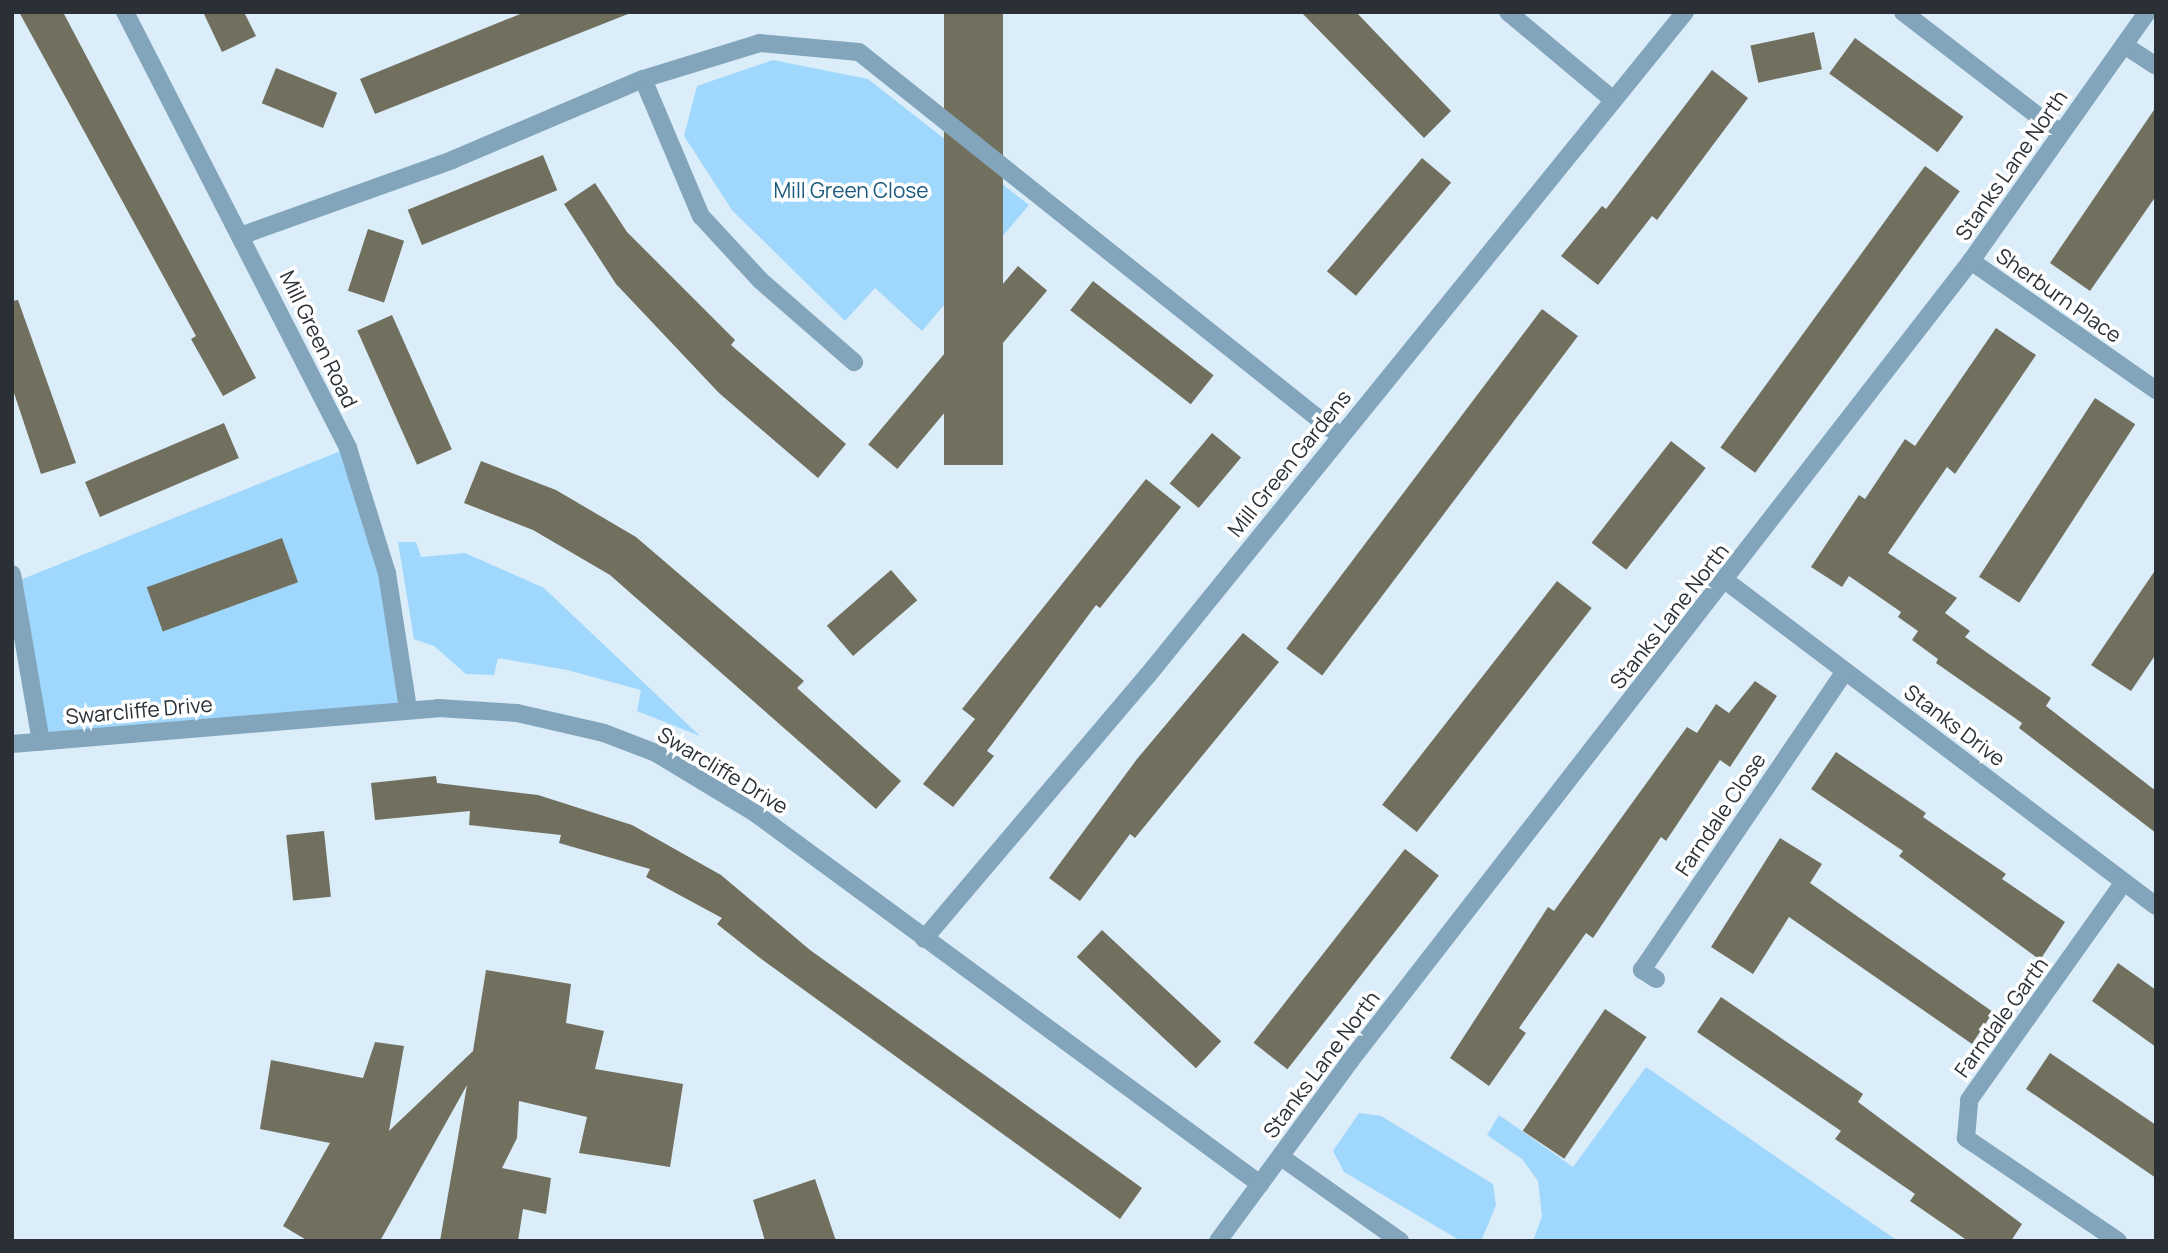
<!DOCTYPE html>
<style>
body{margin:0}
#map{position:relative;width:2168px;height:1253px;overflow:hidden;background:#dbedf9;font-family:Manrope,sans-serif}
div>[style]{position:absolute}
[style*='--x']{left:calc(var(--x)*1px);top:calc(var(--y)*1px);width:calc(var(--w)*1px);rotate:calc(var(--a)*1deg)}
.green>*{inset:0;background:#a0d7fd}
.building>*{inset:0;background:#71705f;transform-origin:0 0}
.pedestrian>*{height:18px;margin:-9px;padding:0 9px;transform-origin:9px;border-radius:9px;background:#83a5bc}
.minor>*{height:18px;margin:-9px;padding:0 9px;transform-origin:9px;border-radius:9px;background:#83a5bc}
span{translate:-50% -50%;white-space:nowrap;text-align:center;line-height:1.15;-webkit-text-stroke:7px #fff;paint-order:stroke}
.street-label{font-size:21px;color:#2a3035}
.park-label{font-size:21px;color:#1b5a7e}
.frame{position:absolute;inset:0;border:14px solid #2a3035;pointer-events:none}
</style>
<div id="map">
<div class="green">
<div style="clip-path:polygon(773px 60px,868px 79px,1029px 205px,922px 331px,875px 288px,845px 321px,732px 210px,684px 136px,697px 86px)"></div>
<div style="clip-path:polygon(348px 448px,387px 573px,408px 709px,41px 742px,15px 582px)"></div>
<div style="clip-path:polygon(398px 542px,416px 542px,421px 557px,465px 553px,544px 588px,700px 736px,637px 711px,641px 690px,567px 670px,498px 658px,494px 675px,466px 674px,434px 646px,414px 639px)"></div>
<div style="clip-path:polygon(1646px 1067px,1898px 1241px,1533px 1241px,1542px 1216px,1538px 1181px,1522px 1159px,1487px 1135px,1499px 1115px,1573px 1167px)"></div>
<div style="clip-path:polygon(1359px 1113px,1381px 1116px,1493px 1184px,1496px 1205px,1482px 1239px,1461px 1241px,1344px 1172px,1333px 1151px)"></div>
</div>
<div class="building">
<div style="clip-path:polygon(19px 12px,63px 12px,256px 378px,223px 396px,191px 339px,196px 336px)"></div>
<div style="clip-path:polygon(203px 12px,244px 12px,256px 36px,222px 52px)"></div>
<div style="clip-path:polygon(525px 12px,628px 14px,375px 114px,360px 79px)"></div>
<div style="left:944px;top:12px;width:59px;height:453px"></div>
<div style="clip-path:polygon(1301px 12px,1356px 12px,1451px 111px,1424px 138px)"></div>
<div style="left:1814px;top:32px;width:38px;height:65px;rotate:78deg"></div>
<div style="left:1855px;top:38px;width:134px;height:44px;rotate:36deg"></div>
<div style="left:276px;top:68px;width:66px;height:38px;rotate:22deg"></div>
<div style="clip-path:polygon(1712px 70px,1748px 98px,1657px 220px,1652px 216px,1598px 285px,1561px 256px,1602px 206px,1606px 209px)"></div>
<div style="clip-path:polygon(2156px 107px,2156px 196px,2090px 291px,2050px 263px)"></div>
<div style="left:543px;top:155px;width:38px;height:146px;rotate:68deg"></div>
<div style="left:1422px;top:158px;width:38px;height:148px;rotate:40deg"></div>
<div style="left:1925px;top:166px;width:43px;height:348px;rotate:36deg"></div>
<div style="clip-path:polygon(595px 183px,627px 232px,735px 340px,731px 345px,846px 444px,818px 478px,719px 393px,616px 284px,564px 204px)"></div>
<div style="left:368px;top:229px;width:38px;height:65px;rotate:18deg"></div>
<div style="left:1018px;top:266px;width:38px;height:233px;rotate:40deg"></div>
<div style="left:1093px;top:281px;width:153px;height:37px;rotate:38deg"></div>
<div style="clip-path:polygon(18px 300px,76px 463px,41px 474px,12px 387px,12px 301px)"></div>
<div style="left:1542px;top:309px;width:45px;height:425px;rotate:37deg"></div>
<div style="left:392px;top:315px;width:147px;height:38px;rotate:66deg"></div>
<div style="clip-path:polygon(1996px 328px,2036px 355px,1955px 474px,1947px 467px,1888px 553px,1957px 598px,1945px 613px,1970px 631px,1965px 637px,2051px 698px,2046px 706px,2156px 791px,2156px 833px,2019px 728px,2022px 723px,1936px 663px,1938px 659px,1912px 640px,1918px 631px,1898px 617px,1901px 612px,1849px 576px,1842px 587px,1811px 567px,1859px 495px,1865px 499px,1905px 439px,1915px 446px)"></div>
<div style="left:2095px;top:398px;width:48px;height:213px;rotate:33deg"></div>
<div style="left:224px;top:423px;width:38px;height:151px;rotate:67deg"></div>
<div style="left:1212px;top:433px;width:38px;height:66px;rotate:40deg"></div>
<div style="left:1671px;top:441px;width:44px;height:129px;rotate:38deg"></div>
<div style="clip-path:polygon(481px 461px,556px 490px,636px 537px,804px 681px,797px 688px,901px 781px,876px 809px,610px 575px,533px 530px,464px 503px)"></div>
<div style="clip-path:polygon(1146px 479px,1181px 507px,1100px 608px,1096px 605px,987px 751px,994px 756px,953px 807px,923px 784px,975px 719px,962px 709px)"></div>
<div style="left:282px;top:538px;width:47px;height:144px;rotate:70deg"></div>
<div style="clip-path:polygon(2156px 569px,2156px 654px,2131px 691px,2091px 665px)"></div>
<div style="left:891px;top:570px;width:40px;height:85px;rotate:49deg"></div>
<div style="left:1557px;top:581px;width:44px;height:284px;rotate:38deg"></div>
<div style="clip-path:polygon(1243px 633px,1279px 662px,1135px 838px,1130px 834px,1080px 901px,1049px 878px,1137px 759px)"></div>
<div style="clip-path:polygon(1755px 681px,1777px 696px,1730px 767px,1720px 760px,1666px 841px,1661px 837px,1593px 938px,1586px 933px,1519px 1028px,1526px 1033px,1489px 1086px,1450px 1058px,1548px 907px,1554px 911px,1687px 727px,1697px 733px,1716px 704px,1729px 713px)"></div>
<div style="clip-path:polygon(1836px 752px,1926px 813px,1923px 817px,2006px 874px,2002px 879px,2065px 922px,2040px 960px,1899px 856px,1903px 851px,1811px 789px)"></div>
<div style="clip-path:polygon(436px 776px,437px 783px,538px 795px,632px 825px,721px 875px,810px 950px,1142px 1188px,1120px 1219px,760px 958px,717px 924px,722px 918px,646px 877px,650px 869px,559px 843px,561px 835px,469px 825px,470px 811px,375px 820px,371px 783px)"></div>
<div style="left:324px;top:831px;width:66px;height:38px;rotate:84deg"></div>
<div style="clip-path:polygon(1780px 838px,1822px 864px,1810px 883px,1993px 1012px,1972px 1044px,1789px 917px,1753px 974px,1711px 947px)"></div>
<div style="left:1405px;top:849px;width:43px;height:246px;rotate:38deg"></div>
<div style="left:1102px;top:930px;width:163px;height:37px;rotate:43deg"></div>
<div style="clip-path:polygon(2118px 963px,2156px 990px,2156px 1047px,2092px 1001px)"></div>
<div style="clip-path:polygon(486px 970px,571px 984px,566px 1023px,604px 1031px,595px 1069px,683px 1084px,670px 1167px,579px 1153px,587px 1117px,519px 1101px,517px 1138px,502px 1168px,551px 1178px,546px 1214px,523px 1209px,518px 1241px,440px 1241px,467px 1085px,380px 1241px,308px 1241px,283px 1226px,330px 1143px,260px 1129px,271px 1060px,363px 1078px,375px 1042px,404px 1046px,389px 1131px,473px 1051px)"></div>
<div style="clip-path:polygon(1721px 997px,1863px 1094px,1858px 1102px,2022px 1224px,2011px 1241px,1968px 1241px,1910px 1201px,1915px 1194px,1835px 1139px,1841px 1131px,1697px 1032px)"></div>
<div style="left:1605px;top:1009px;width:50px;height:147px;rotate:34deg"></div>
<div style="clip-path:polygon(2050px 1053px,2156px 1125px,2156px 1178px,2026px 1089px)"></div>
<div style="clip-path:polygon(815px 1179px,836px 1241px,765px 1241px,753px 1200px)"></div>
</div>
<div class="pedestrian">
<div style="--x:2124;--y:45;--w:38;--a:33"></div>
</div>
<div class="minor">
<div style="--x:125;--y:12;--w:490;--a:62.9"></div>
<div style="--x:348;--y:448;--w:131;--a:72.7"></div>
<div style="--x:387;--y:573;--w:138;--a:81.2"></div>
<div style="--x:1508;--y:12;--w:136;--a:39.9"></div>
<div style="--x:1903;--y:12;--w:198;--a:37.6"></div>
<div style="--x:643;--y:79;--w:149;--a:67.1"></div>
<div style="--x:701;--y:216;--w:87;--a:47.3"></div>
<div style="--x:760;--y:280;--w:125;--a:41.1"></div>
<div style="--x:243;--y:235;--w:222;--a:-19.7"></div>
<div style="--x:452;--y:160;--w:207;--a:-23"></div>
<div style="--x:643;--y:79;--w:122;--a:-17.1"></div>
<div style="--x:760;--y:43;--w:99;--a:5.2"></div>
<div style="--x:859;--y:52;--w:614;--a:38.59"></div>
<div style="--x:1971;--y:261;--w:226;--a:34.9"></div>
<div style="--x:12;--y:574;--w:170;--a:80.2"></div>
<div style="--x:1726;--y:581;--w:539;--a:37.08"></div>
<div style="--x:12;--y:744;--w:428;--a:-4.8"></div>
<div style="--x:438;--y:708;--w:79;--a:3.6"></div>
<div style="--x:517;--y:713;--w:89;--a:12.9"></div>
<div style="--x:604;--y:733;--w:56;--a:21"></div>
<div style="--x:656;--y:753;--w:116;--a:31.2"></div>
<div style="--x:755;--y:813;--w:627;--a:36.3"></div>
<div style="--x:924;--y:939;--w:346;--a:-49.7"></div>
<div style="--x:1148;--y:675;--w:853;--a:-50.99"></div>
<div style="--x:1656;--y:979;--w:17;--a:-147"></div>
<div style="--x:1642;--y:970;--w:361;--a:-55.8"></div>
<div style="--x:1281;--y:1157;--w:146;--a:35.2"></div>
<div style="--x:1218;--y:1241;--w:223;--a:-53.7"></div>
<div style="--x:1350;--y:1061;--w:1013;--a:-52.18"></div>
<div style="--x:1971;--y:261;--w:305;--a:-54.7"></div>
<div style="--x:2118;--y:1241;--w:184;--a:-145.9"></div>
<div style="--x:1966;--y:1138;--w:38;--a:-85"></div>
<div style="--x:1969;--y:1100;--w:267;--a:-54.6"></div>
</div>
<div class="street-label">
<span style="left:2011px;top:165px;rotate:-55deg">Stanks Lane North</span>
<span style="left:2059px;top:295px;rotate:35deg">Sherburn Place</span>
<span style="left:319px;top:339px;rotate:64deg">Mill Green Road</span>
<span style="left:1289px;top:463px;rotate:-51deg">Mill Green Gardens</span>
<span style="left:1669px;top:616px;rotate:-52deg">Stanks Lane North</span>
<span style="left:139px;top:710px;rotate:-5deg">Swarcliffe Drive</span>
<span style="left:1955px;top:725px;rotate:37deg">Stanks Drive</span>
<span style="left:723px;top:770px;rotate:31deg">Swarcliffe Drive</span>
<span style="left:1720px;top:814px;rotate:-56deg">Farndale Close</span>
<span style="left:2001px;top:1017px;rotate:-54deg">Farndale Garth</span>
<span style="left:1321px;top:1064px;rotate:-53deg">Stanks Lane North</span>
</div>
<div class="park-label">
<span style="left:851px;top:190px">Mill Green Close</span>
</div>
<div class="frame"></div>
</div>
